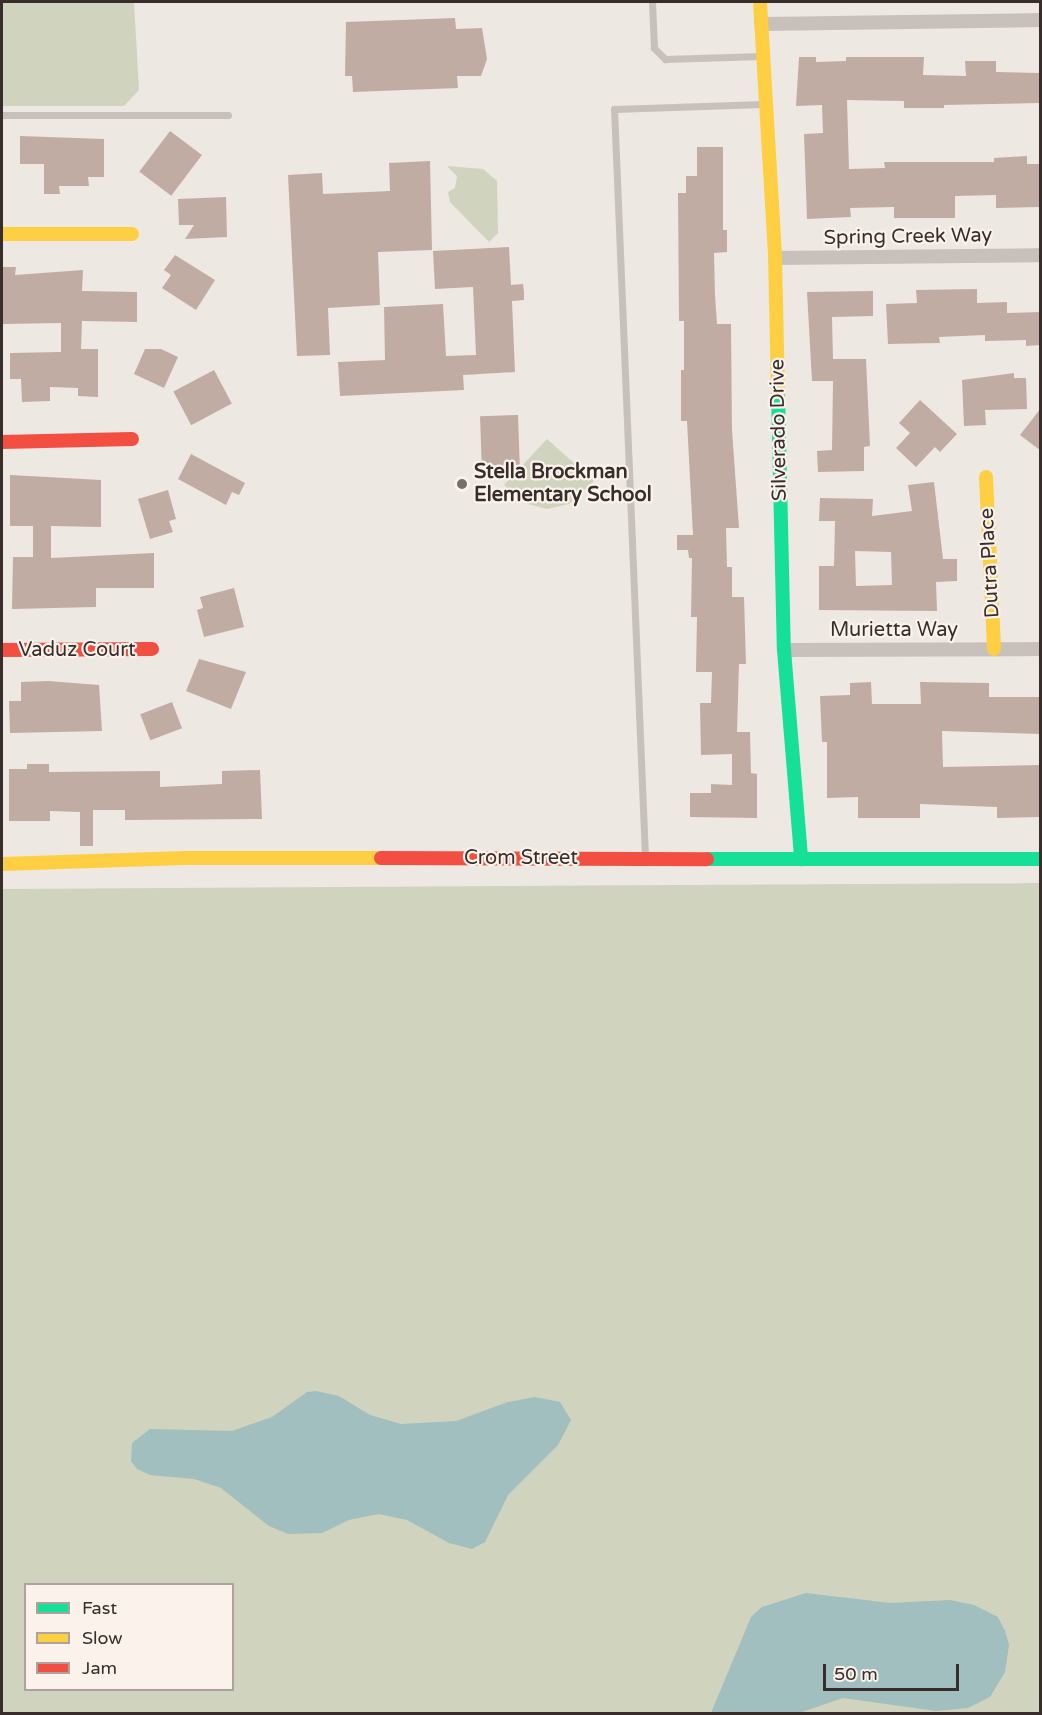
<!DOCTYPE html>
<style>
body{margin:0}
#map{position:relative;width:1042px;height:1715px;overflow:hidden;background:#eee8e2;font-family:"Varela Round",sans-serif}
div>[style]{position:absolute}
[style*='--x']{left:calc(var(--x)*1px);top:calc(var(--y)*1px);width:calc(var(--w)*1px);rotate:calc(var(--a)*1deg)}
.green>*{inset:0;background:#d0d3bd}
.water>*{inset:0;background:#a0bfbe}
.building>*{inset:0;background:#c1aca4;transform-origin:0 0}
.lane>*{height:7px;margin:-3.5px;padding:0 3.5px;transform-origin:3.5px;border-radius:3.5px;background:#c7c0bb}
.street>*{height:14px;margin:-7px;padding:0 7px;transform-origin:7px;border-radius:7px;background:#c7c0bb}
.fast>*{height:14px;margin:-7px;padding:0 7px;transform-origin:7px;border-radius:7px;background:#16e098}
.slow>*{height:14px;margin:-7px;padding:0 7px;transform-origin:7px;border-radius:7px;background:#ffcf43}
.jam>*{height:14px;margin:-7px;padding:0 7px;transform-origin:7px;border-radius:7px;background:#f24e42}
.dots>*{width:16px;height:16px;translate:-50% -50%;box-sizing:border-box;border:3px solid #faf2eb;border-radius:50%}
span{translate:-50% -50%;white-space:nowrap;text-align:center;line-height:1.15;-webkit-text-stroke:4.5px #faf2eb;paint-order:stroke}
.street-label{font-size:20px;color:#382d2a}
.poi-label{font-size:20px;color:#382d2a;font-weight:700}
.left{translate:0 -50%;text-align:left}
.frame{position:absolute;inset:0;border:3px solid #382d2a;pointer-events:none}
.legend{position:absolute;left:24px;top:1583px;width:210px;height:108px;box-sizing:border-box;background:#faf2eb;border:2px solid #aca39e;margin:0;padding:8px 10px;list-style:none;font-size:18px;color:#382d2a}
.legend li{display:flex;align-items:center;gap:12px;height:30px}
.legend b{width:30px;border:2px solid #aca39e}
.scale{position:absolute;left:823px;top:1664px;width:136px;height:27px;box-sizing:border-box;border:3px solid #382d2a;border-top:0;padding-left:8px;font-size:18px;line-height:21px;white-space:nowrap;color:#382d2a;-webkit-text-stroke:4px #faf2eb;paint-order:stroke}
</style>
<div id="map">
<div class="green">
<div style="clip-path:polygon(2px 2px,134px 2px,139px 90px,124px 106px,2px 106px)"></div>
<div style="clip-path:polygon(447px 166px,483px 169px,497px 181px,498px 233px,489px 242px,450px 202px,448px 192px,455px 188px,457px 176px)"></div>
<div style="clip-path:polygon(547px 439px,594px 481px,569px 504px,547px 509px,528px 504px,504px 485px)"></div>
<div style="clip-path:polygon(evenodd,1040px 883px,1040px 1713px,2px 1713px,2px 889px,1040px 883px,26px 1584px,232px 1584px,232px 1690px,26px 1690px,26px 1584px)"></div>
</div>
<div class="water">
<div style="clip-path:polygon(316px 1391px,339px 1396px,370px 1415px,401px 1424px,456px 1421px,508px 1402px,535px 1397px,560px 1402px,571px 1420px,558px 1445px,508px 1495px,485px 1542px,472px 1549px,449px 1543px,407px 1520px,379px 1514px,349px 1520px,322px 1533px,288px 1534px,269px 1526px,221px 1488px,194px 1479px,150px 1475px,137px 1469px,131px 1461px,132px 1443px,150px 1429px,232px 1431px,272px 1417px,307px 1392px)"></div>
<div style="clip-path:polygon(806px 1593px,890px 1603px,950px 1600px,974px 1605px,998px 1617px,1005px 1631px,1009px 1645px,1005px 1672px,990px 1697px,968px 1708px,936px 1711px,843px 1698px,799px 1713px,711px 1713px,751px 1617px,762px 1607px)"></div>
</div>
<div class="building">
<div style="clip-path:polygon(455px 18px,456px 29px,482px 28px,487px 59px,481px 76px,457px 76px,458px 88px,353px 92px,352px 76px,345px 76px,346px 22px)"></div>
<div style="clip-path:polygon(799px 57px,816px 57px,816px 62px,846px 61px,846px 57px,924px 57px,923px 75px,966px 76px,965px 61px,996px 61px,996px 72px,1041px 73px,1041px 103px,944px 105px,944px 108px,904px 108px,904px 101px,847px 100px,849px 169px,885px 168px,884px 162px,994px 162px,994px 158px,1027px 156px,1027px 164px,1041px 164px,1041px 207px,996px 208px,996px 195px,955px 196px,955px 218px,894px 218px,894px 207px,850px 208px,851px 217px,807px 219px,804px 134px,823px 133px,822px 105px,796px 106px)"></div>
<div style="left:170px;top:131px;width:40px;height:51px;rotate:37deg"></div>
<div style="clip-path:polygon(20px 136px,104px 139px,104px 177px,88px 177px,89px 186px,59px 186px,60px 194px,44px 194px,44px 164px,20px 164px)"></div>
<div style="clip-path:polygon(697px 147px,723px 147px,723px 230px,727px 230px,727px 252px,714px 253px,715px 295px,717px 324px,731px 324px,732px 430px,739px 528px,726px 528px,727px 567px,732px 567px,732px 597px,744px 597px,746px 664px,739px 664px,737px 732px,750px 732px,751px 773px,757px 774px,757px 818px,690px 817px,690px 793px,711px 793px,711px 784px,732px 785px,732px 754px,701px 755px,700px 703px,711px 703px,712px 672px,696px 672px,697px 617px,691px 617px,692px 558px,689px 558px,688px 550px,677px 550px,677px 535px,693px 535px,687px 421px,681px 421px,681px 370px,684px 370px,684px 321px,679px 321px,678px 193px,686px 193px,686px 176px,697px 176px)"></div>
<div style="clip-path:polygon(430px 161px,432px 250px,378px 252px,380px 305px,328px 308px,330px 355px,297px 356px,288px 175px,322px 173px,323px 194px,390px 191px,389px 163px)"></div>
<div style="clip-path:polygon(226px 197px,227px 237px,185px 239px,194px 225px,179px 225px,178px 199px)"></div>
<div style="clip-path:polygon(509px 247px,511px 285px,523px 284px,524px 292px,524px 300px,512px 301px,515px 372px,463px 375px,464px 390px,340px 396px,338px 362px,385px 360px,384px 307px,443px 304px,446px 356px,476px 355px,473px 287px,435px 289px,433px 251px)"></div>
<div style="clip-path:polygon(175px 255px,215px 280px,196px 310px,162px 288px,171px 275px,164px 270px)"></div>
<div style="clip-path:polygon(2px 267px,16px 267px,15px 275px,83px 270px,82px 291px,137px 292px,137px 322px,82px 321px,81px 349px,98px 349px,98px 397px,78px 396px,78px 388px,50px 387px,50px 401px,22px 402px,21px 379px,10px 379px,10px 353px,61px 352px,61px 323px,2px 324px)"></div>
<div style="clip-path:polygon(977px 289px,977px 303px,1007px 302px,1007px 313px,1041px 312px,1041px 345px,1026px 346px,1026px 340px,985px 341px,985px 335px,939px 337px,940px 343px,888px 344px,886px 304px,917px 303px,916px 290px)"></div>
<div style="clip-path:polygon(873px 291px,873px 316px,832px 317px,833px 359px,866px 359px,870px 446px,864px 447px,864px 471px,818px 472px,817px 451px,832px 450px,833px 381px,812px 381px,807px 292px)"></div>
<div style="clip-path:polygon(145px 349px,161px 349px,178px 357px,164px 388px,134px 374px)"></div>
<div style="left:214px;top:370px;width:38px;height:46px;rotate:62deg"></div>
<div style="clip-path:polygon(1014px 373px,1014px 378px,1026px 378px,1027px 409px,985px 410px,986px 425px,964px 426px,962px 380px)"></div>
<div style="clip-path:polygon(920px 400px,957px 434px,940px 452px,935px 447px,916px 467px,896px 448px,910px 433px,899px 423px)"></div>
<div style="clip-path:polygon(1041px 408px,1041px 451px,1020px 435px)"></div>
<div style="left:518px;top:415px;width:50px;height:38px;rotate:88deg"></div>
<div style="clip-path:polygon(191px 454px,245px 483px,239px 495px,232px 492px,226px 505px,178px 479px)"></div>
<div style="clip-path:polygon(10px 475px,101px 480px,101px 527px,51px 526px,51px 558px,154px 553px,154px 588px,96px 588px,96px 607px,12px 609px,13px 557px,33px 557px,33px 526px,10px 526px)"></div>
<div style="clip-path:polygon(evenodd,934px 482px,943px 559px,957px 559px,957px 581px,936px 582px,937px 611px,819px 610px,819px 566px,834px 566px,835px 521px,819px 521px,820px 498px,873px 499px,872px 516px,912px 511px,908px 485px,934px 482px,855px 551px,891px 552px,892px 585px,856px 586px,855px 551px)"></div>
<div style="clip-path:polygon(168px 490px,176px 519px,169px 521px,173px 532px,150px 539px,138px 499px)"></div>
<div style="clip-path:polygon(234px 588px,244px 627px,204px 637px,197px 610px,203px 608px,200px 597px)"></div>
<div style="clip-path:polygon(199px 659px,246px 672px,231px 709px,186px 691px)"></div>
<div style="clip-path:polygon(48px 681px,99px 685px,102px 731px,10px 733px,9px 701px,21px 701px,21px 682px)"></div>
<div style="clip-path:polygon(871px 682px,872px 704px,921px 704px,920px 682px,989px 683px,989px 697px,1041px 697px,1041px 734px,942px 731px,943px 767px,1041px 765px,1041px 817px,997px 818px,997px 807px,920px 804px,920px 818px,858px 818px,858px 797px,827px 798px,827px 742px,822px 742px,820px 696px,850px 695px,850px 683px)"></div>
<div style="left:172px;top:702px;width:28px;height:34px;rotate:69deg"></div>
<div style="clip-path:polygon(27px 764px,49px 764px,49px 772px,160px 771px,160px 787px,222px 784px,222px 771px,260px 770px,262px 819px,125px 820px,125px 810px,93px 810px,93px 846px,80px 846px,80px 812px,50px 811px,50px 821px,9px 821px,9px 769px,27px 769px)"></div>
</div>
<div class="lane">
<div style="--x:652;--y:2;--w:46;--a:87.5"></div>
<div style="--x:654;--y:48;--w:16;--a:45"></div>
<div style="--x:665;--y:59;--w:97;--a:-1.8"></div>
<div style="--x:2;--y:115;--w:226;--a:0"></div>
<div style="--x:645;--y:857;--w:749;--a:-92.37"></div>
<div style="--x:614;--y:109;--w:150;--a:-1.9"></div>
</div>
<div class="street">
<div style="--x:761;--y:24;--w:279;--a:-0.8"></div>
<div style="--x:775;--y:258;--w:265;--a:-0.6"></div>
<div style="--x:784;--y:650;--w:256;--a:-0.2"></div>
</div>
<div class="fast">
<div style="--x:778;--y:392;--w:258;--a:88.7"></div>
<div style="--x:784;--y:650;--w:210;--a:85.3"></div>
<div style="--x:707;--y:859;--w:333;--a:0"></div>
</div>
<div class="slow">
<div style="--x:760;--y:2;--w:256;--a:86.6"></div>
<div style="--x:775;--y:258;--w:134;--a:88.7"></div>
<div style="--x:2;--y:234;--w:130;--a:0"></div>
<div style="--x:986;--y:477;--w:172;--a:87.3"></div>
<div style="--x:2;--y:864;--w:182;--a:-1.9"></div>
<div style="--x:184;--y:858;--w:197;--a:0"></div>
</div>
<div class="jam">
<div style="--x:2;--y:442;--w:130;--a:-1.3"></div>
<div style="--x:2;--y:650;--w:150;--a:-0.4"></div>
<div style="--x:381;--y:858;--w:326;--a:0.2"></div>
</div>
<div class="dots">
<div style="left:462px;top:484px;background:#786e6a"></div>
</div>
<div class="street-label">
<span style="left:908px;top:237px;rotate:-1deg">Spring Creek Way</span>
<span style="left:779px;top:430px;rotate:-91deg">Silverado Drive</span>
<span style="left:990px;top:563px;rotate:-93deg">Dutra Place</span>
<span style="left:894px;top:630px">Murietta Way</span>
<span style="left:77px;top:650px">Vaduz Court</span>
<span style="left:521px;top:858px">Crom Street</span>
</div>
<div class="poi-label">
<span class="left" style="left:474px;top:484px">Stella Brockman<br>Elementary School</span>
</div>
<div class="frame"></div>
<ul class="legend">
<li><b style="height:8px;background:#16e098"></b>Fast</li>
<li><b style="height:8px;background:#ffcf43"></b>Slow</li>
<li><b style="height:8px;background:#f24e42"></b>Jam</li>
</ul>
<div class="scale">50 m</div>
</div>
